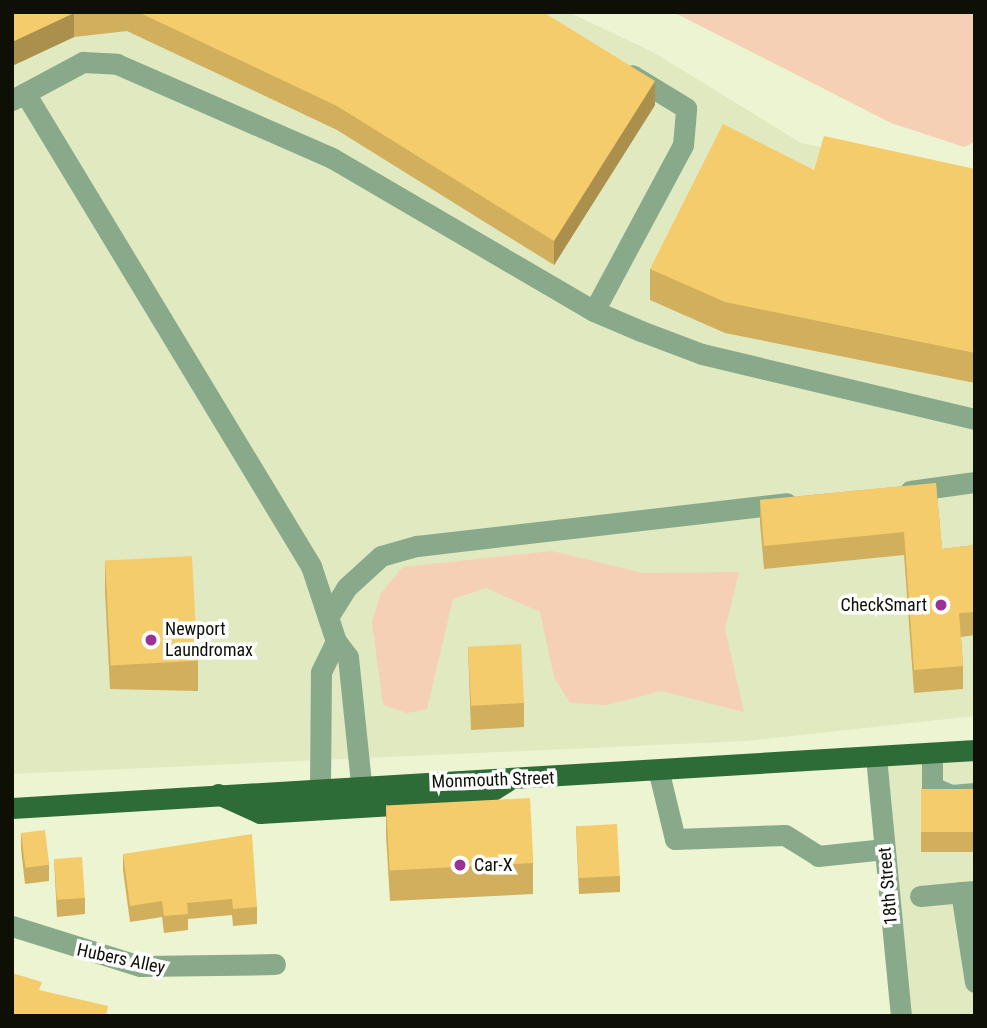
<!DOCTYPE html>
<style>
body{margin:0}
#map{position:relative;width:987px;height:1028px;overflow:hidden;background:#edf4d2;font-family:"Roboto Condensed",sans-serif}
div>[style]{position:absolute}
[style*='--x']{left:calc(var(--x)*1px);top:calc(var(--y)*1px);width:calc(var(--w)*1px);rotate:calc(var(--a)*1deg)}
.built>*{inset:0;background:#e0e9c0}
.green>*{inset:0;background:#f6d0b5}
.minor>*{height:21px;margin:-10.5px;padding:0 10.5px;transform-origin:10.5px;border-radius:10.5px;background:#89a98b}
.major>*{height:21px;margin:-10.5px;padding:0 10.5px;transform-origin:10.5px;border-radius:10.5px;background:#2e6c37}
.wall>*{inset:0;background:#d2af5d;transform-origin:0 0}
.shaded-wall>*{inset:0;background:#ab8f4c}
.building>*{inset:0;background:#f4cc6c;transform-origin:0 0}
.dots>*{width:19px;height:19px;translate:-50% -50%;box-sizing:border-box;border:4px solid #fff;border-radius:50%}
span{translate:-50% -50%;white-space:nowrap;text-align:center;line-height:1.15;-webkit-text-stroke:7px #fff;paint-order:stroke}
.poi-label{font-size:18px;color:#0e1005}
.right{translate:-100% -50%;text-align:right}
.left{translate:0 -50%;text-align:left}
.street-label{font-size:18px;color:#0e1005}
.frame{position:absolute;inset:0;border:14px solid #0e1005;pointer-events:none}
</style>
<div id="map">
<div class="built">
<div style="clip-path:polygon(12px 12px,568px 12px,653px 52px,801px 143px,975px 179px,975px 716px,746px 741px,12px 774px)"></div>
<div style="clip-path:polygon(975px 750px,975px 1016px,901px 1016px,876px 757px)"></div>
</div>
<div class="green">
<div style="clip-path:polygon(673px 12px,975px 12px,975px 142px,964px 147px,891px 123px)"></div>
<div style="clip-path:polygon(552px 551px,643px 573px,739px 572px,725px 629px,744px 712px,661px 691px,607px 705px,570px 703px,554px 677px,540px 612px,486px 588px,453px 599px,427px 709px,407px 713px,383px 705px,372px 622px,381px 593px,403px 567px)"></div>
</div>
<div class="minor">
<div style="--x:25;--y:93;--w:553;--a:58.84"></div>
<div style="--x:311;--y:566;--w:79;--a:71.6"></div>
<div style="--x:336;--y:641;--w:20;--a:53"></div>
<div style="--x:348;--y:657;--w:127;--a:84.1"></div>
<div style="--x:12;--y:100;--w:81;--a:-28.2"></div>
<div style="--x:83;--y:62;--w:34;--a:3"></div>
<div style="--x:117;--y:64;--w:235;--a:23.6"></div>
<div style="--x:332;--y:158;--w:303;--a:30.3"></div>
<div style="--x:594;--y:311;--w:51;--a:23.1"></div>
<div style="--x:641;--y:331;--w:65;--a:20.7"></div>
<div style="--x:702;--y:354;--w:281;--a:13.4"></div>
<div style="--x:594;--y:311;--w:188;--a:-61.8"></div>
<div style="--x:683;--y:145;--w:37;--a:-85"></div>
<div style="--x:686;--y:108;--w:63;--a:-148.6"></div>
<div style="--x:910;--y:491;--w:66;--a:-7.9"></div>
<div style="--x:330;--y:614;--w:32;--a:-58"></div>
<div style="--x:347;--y:587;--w:46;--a:-42.4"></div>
<div style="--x:381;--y:556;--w:37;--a:-16"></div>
<div style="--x:417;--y:546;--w:372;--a:-6.6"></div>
<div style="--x:932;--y:754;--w:33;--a:90"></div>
<div style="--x:932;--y:787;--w:21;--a:23"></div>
<div style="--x:951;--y:795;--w:24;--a:-5"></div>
<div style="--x:876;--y:757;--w:260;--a:84.5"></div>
<div style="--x:659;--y:773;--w:68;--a:76.4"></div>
<div style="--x:675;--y:839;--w:110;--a:-2.1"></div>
<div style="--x:785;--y:835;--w:39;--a:32"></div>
<div style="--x:818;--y:856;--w:67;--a:-6"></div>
<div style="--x:320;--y:786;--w:114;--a:-89.5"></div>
<div style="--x:321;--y:672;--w:34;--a:-64"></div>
<div style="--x:961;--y:892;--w:91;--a:81.2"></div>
<div style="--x:920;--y:896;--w:54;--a:-5.3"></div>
<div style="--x:12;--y:926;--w:134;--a:17.4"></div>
<div style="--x:140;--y:966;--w:135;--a:-0.8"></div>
</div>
<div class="major">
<div style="--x:218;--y:794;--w:46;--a:24.3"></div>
<div style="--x:260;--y:813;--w:217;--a:-3.4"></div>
<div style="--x:477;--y:800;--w:36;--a:-32"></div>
<div style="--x:12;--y:808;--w:965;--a:-3.45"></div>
</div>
<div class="wall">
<div style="clip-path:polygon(12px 12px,543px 12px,655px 105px,554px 265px,337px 130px,127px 31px,74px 37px,12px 66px)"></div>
<div style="clip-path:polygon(975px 169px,975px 383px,725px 333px,650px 300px,650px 269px,814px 170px)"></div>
<div style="clip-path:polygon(936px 483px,942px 549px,975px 545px,975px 635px,961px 637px,963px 666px,963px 689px,914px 693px,904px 555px,764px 569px,760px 523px,760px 500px)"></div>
<div style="clip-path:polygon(105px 561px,198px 661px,198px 691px,110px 689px,105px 591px)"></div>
<div style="clip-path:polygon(468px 647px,524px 703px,524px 727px,471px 730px)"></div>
<div style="left:975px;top:789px;width:63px;height:54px;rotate:90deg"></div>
<div style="clip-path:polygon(386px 805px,533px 863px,533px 894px,390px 901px,386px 836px)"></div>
<div style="clip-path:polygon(576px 826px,620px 876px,620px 892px,579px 894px)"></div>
<div style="clip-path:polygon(21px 833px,49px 865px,49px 881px,25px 884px,21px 849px)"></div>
<div style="clip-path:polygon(123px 854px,257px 907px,257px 924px,233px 926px,232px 915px,188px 919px,188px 930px,164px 933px,162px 917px,130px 922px,123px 870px)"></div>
<div style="clip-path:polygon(54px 859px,85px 898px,85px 914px,57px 917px)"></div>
</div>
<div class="shaded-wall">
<div style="clip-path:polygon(74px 13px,74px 37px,12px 66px,12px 42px)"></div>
<div style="clip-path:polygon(655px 81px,655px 105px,554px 265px,554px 241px)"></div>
</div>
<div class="building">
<div style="clip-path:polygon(12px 12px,80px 12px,74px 13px,12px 42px)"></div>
<div style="clip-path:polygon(138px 12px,543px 12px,655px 81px,554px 241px,337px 106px)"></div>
<div style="clip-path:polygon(723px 124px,814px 170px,824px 136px,975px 169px,975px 353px,725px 302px,650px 269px)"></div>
<div style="clip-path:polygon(936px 483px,942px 549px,975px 545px,975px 612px,959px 613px,963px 666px,914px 670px,904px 532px,764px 546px,760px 500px)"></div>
<div style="left:192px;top:556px;width:105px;height:87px;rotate:87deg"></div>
<div style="left:521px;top:644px;width:59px;height:53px;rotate:87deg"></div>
<div style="left:975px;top:789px;width:43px;height:54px;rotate:90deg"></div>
<div style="left:530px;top:798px;width:65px;height:144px;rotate:87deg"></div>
<div style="left:617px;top:824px;width:52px;height:41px;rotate:87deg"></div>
<div style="left:45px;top:830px;width:35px;height:24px;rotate:83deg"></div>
<div style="clip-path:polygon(252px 834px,257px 907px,233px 909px,232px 899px,187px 903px,188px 914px,164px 916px,162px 901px,130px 906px,123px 854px)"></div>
<div style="left:82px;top:857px;width:41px;height:28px;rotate:86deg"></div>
<div style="clip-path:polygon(12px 973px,42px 982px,39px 990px,108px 1006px,106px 1016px,12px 1016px)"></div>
</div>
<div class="dots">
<div style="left:941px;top:605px;background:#983297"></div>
<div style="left:151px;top:640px;background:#983297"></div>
<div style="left:460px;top:865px;background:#983297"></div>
</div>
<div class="poi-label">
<span class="right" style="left:927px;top:605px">CheckSmart</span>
<span class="left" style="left:165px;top:640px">Newport<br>Laundromax</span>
<span class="left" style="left:474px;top:865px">Car-X</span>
</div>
<div class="street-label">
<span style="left:493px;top:780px;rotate:-2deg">Monmouth Street</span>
<span style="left:888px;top:886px;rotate:-95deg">18th Street</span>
<span style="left:121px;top:959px;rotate:12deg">Hubers Alley</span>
</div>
<div class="frame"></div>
</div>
